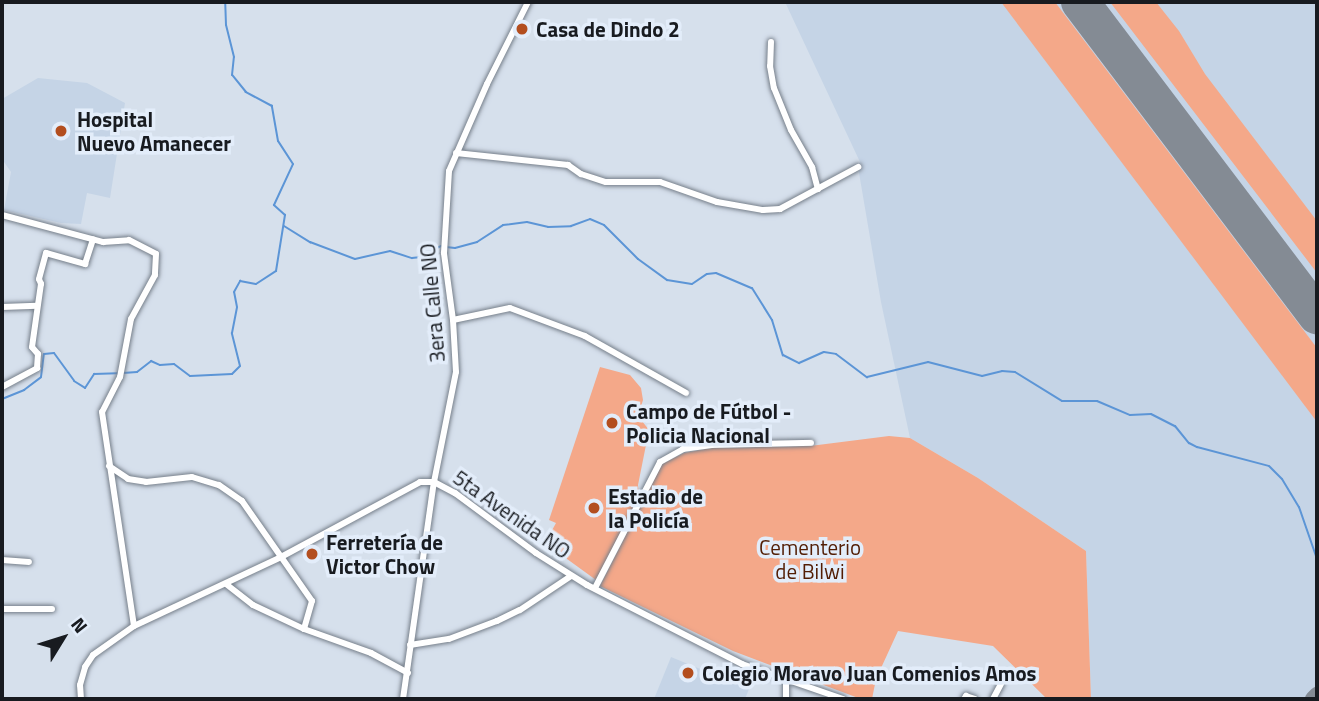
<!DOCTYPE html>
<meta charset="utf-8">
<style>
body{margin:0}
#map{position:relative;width:1319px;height:701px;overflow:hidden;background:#d6e0ec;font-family:"Titillium Web",sans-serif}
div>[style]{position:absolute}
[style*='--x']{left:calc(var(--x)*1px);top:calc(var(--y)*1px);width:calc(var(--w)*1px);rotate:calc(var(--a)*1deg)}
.built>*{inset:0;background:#c5d4e6}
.green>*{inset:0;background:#f4a889}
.stream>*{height:2px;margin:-1px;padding:0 1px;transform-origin:1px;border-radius:1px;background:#5c95d6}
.taxiway>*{height:16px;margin:-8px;padding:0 8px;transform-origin:8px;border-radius:8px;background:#848b94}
.runway>*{height:38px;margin:-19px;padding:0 19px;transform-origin:19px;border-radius:19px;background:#848b94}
.roads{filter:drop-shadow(0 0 2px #767f8a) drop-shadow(0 0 2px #767f8a)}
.minor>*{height:6px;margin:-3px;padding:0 3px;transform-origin:3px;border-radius:3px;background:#fff}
.dots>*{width:19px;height:19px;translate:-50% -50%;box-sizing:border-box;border:4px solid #e3edfa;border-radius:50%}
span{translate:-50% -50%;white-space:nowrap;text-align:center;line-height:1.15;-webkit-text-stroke:7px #e3edfa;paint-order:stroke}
.poi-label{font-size:21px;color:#181b20;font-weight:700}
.left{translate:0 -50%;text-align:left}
.street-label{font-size:21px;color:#181b20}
.park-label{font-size:21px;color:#521d04}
.frame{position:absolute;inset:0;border:4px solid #181b20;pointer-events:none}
.north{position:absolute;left:28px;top:603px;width:70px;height:70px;-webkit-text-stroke:5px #e3edfa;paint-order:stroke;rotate:52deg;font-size:19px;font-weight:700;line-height:28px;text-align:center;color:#181b20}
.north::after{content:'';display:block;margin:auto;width:24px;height:32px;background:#181b20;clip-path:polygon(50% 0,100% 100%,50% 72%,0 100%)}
</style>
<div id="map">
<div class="built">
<div style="clip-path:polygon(785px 2px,1317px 2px,1317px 699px,1091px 699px,1086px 551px,978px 478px,910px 438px,881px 302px,858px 167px,860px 162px)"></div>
<div style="clip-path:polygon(38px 78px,87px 83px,125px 103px,110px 198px,87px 193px,81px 224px,61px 223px,4px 210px,11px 172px,2px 159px,2px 99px)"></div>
<div style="clip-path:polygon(671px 657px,749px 689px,745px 699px,654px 699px)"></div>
</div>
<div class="green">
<div style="clip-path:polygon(1001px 2px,1055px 2px,1317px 348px,1317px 422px)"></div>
<div style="clip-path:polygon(1110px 2px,1156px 2px,1179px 31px,1205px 74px,1317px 221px,1317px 273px)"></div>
<div style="clip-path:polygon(600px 367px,630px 375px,641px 388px,643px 400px,638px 416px,649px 430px,638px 485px,639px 497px,596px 580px,545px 543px,556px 523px,549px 520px)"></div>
<div style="clip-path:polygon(889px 436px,910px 438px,978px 478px,1086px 551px,1091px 699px,1047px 699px,993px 646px,898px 631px,876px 679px,872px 699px,861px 699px,733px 651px,600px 586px,662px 464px,684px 453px,711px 448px,810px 446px)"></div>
</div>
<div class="stream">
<div style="--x:284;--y:226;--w:31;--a:32"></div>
<div style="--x:310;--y:242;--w:48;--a:20.7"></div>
<div style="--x:355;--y:259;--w:36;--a:-13"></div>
<div style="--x:390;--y:251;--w:23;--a:18"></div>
<div style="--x:412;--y:258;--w:9;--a:-6"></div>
<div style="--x:421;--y:257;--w:23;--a:-29"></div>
<div style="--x:446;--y:247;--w:9;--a:6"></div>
<div style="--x:455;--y:248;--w:23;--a:-15"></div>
<div style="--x:477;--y:242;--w:31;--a:-33"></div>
<div style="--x:503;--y:225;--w:24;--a:-7"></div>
<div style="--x:527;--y:222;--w:22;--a:13"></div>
<div style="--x:548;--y:227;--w:23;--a:-2"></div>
<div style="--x:571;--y:226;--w:20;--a:-20"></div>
<div style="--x:590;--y:219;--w:15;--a:23"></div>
<div style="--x:604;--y:225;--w:48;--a:45"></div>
<div style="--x:638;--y:259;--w:36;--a:36"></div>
<div style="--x:667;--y:280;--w:25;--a:9"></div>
<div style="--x:692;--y:284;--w:18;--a:-34"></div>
<div style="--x:707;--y:274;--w:9;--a:-6"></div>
<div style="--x:716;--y:273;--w:39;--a:23"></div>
<div style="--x:752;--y:288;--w:38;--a:58"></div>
<div style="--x:772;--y:320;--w:37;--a:73"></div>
<div style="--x:783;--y:355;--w:18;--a:27"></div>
<div style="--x:799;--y:363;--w:27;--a:-24"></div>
<div style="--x:824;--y:352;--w:12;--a:9"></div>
<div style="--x:836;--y:354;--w:39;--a:37"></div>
<div style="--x:867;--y:377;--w:63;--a:-13.8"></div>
<div style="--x:928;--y:362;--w:56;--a:14.5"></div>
<div style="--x:982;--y:376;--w:21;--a:-14"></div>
<div style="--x:1002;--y:371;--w:13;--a:4"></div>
<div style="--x:1015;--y:372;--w:55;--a:31.7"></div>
<div style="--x:1062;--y:401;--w:35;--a:0"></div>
<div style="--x:1097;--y:401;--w:36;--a:23"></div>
<div style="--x:1130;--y:415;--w:21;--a:-3"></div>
<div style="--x:1151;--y:414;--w:27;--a:27"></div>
<div style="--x:1175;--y:426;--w:22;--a:51"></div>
<div style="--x:1189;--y:443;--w:9;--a:27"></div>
<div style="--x:1197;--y:447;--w:74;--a:14.8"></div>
<div style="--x:1269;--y:466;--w:18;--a:45"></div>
<div style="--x:1282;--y:479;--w:33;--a:59"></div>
<div style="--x:1299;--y:507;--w:55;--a:70.9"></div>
<div style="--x:123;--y:373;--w:14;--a:-4"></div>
<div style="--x:137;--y:372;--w:18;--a:-38"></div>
<div style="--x:151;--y:361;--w:10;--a:24"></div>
<div style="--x:160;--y:365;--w:14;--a:-4"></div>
<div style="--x:174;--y:364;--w:20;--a:37"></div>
<div style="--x:190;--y:376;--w:42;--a:-2.7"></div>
<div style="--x:232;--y:374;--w:11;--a:-45"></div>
<div style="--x:240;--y:366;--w:34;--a:-104"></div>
<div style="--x:232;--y:333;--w:26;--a:-79"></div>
<div style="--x:237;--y:307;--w:15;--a:-101"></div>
<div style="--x:234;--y:292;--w:13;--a:-61"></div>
<div style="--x:240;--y:281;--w:16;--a:11"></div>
<div style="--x:256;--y:284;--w:24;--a:-33"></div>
<div style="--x:276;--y:271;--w:57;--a:-80.9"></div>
<div style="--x:285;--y:215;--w:15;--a:-138"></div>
<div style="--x:274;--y:205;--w:45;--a:-65.1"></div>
<div style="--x:293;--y:164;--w:27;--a:-123"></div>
<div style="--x:278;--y:141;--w:36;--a:-100"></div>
<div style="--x:272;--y:106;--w:30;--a:-152"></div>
<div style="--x:246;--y:92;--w:22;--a:-129"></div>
<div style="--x:232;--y:75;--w:18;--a:-84"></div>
<div style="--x:234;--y:57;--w:33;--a:-104"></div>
<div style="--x:226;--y:25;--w:23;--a:-92"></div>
<div style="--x:2;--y:399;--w:24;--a:-22"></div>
<div style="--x:24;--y:390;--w:21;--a:-37"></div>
<div style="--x:41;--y:377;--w:23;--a:-83"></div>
<div style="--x:44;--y:354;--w:10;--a:-6"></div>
<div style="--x:54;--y:353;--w:34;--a:54"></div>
<div style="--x:74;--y:381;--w:13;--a:32"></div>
<div style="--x:85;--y:388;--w:17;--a:-57"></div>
<div style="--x:94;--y:374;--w:23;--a:-2"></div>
</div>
<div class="taxiway">
<div style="--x:1313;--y:699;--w:6;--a:-45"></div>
</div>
<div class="runway">
<div style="--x:1080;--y:2;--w:393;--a:52.9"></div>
</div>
<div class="roads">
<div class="minor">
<div style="--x:771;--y:42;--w:24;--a:92"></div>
<div style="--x:770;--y:66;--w:22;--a:80"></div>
<div style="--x:774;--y:88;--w:45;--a:68"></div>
<div style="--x:791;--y:130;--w:43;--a:60.4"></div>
<div style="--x:812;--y:167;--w:23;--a:75"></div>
<div style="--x:456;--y:153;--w:113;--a:6.1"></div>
<div style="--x:568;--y:165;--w:16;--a:35"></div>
<div style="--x:581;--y:174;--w:26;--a:18"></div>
<div style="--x:606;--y:182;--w:54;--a:0"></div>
<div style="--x:660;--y:182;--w:60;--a:19.3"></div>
<div style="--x:717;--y:202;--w:47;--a:9.9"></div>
<div style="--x:763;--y:210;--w:17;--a:-3"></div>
<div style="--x:780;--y:209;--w:89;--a:-28.3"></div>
<div style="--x:2;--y:215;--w:105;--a:15"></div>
<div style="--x:103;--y:242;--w:26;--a:-4"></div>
<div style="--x:129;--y:240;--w:30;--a:27"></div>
<div style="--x:156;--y:254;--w:21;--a:93"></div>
<div style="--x:155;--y:275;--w:50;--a:118.6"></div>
<div style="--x:131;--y:319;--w:59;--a:100.7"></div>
<div style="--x:120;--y:377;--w:39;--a:117"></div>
<div style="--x:102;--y:412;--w:216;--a:81.5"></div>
<div style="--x:2;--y:307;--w:35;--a:-2"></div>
<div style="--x:453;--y:320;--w:58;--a:-11.9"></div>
<div style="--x:510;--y:308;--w:80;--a:20.5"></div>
<div style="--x:585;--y:336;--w:116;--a:29.4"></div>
<div style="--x:2;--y:387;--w:40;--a:-28"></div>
<div style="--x:37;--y:368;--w:14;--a:-86"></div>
<div style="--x:38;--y:354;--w:9;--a:-131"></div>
<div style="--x:32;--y:347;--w:64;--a:-81.9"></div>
<div style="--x:41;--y:284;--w:5;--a:-112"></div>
<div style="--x:39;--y:279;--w:27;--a:-75"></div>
<div style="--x:46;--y:253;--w:41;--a:15.8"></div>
<div style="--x:85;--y:264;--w:26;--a:-72"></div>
<div style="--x:109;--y:466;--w:23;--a:34"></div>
<div style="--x:128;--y:479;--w:18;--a:9"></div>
<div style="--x:146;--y:482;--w:46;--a:-6.2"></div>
<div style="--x:192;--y:477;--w:28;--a:17"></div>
<div style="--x:219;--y:485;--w:28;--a:35"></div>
<div style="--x:242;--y:501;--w:122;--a:55"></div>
<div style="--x:312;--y:601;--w:29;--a:106"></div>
<div style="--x:2;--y:560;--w:27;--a:4"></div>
<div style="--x:226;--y:584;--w:34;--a:38"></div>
<div style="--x:253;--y:605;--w:56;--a:25.2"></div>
<div style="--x:304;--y:629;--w:71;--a:19.7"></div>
<div style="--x:371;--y:653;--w:42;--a:28.4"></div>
<div style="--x:595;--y:588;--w:142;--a:-62.7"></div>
<div style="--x:660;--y:462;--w:26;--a:-29"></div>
<div style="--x:683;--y:449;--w:29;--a:-8"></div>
<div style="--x:712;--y:445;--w:99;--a:-1.2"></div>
<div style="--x:2;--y:609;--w:50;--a:0"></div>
<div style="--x:410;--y:645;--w:39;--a:-9"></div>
<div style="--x:449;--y:639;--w:51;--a:-20.6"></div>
<div style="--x:497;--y:621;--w:25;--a:-26"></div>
<div style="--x:520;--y:610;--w:61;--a:-33.7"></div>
<div style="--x:786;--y:679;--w:20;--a:90"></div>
<div style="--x:81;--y:699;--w:14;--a:-94"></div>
<div style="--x:80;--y:685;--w:19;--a:-74"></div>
<div style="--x:85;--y:667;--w:14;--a:-56"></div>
<div style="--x:93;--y:655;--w:50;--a:-35.3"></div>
<div style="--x:134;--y:626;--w:162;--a:-25.1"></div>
<div style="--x:281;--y:557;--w:158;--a:-28.3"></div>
<div style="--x:420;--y:482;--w:14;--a:0"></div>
<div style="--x:434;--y:482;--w:24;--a:28"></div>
<div style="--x:455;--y:493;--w:101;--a:36.5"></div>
<div style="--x:536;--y:553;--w:60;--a:32.1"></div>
<div style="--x:587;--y:585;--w:174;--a:27"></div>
<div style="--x:742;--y:664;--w:107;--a:19.1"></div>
<div style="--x:403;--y:699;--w:219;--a:-81.9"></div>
<div style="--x:434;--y:482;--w:112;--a:-78.7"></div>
<div style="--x:456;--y:372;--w:52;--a:-93.3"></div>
<div style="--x:453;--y:320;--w:68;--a:-97.7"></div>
<div style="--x:444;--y:253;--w:82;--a:-86.5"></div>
<div style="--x:449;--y:171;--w:95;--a:-66.4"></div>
<div style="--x:487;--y:84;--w:92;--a:-63.4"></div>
<div style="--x:964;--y:699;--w:4;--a:-56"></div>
<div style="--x:966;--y:696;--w:9;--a:18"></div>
<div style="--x:993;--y:699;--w:17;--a:-62"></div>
</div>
</div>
<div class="dots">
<div style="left:522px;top:29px;background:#b34e1f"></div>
<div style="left:61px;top:131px;background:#b34e1f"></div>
<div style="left:612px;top:423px;background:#b34e1f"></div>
<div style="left:594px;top:508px;background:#b34e1f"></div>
<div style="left:312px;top:554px;background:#b34e1f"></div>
<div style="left:688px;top:673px;background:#b34e1f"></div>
</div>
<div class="poi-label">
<span class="left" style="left:536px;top:29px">Casa de Dindo 2</span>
<span class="left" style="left:77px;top:131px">Hospital<br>Nuevo Amanecer</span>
<span class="left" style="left:626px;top:423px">Campo de Fútbol -<br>Policia Nacional</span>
<span class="left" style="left:608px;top:508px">Estadio de<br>la Policía</span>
<span class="left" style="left:326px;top:554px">Ferretería de<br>Victor Chow</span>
<span class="left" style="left:702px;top:673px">Colegio Moravo Juan Comenios Amos</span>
</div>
<div class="street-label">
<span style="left:432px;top:303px;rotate:-95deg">3era Calle NO</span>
<span style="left:512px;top:514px;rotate:35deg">5ta Avenida NO</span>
</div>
<div class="park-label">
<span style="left:810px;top:559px">Cementerio<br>de Bilwi</span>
</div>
<div class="frame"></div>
<div class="north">N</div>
</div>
